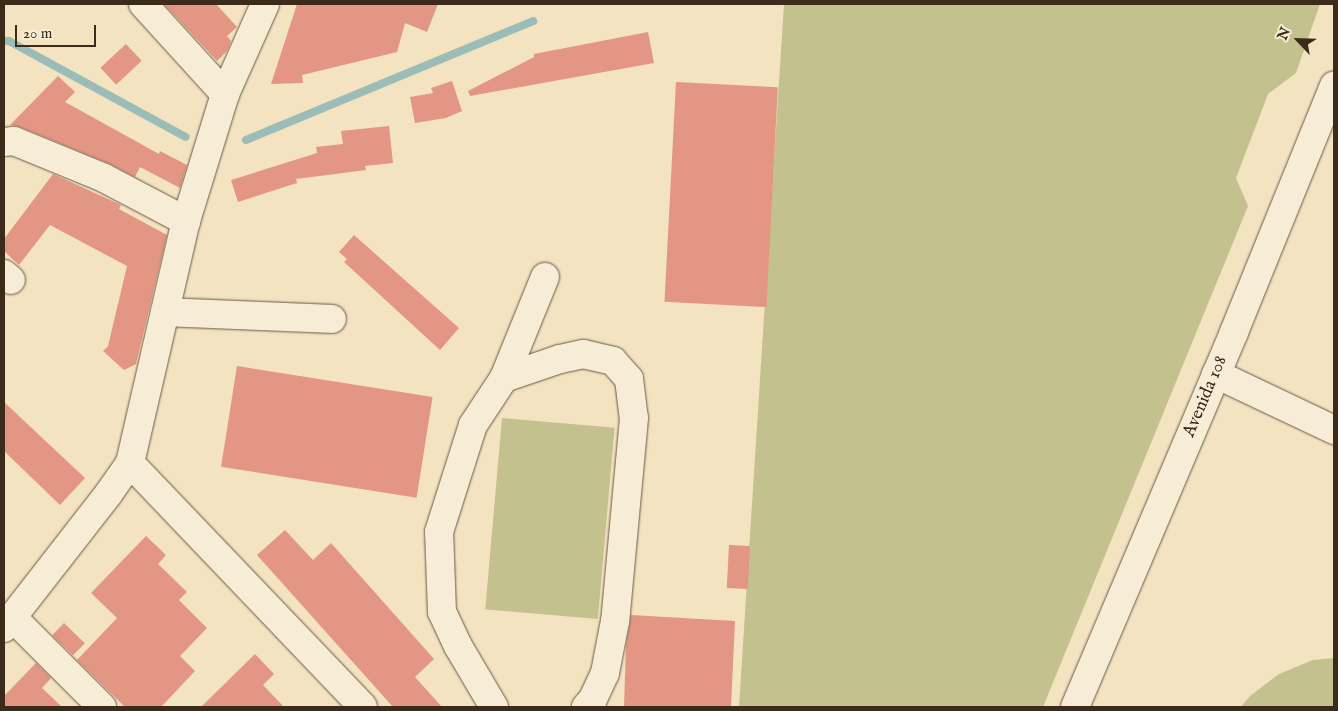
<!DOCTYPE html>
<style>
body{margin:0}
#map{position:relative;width:1338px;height:711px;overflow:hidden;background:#f3e3c1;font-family:"IM FELL English",serif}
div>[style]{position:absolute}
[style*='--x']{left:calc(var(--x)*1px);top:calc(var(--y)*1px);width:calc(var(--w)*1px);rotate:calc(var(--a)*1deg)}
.green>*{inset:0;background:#c3c18d;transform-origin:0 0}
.stream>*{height:8px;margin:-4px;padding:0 4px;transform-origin:4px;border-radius:4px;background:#9cbdb7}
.building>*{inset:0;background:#e39683;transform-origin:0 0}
.roads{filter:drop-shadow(0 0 1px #6a5844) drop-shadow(0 0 1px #6a5844)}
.minor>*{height:28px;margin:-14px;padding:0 14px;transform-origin:14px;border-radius:14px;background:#f7edd7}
span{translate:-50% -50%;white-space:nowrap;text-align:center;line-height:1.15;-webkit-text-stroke:4px #f7edd7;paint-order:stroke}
.street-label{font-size:18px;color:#3c2a1a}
.frame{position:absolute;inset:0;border:5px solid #3c2a1a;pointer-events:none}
.north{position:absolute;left:1273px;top:15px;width:50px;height:50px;-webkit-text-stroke:4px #f7edd7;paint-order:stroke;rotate:294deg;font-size:14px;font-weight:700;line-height:20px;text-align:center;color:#3c2a1a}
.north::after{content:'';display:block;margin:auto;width:18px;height:22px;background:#3c2a1a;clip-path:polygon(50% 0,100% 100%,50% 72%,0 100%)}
.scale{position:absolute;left:15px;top:25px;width:81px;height:22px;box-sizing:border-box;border:2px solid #3c2a1a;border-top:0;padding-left:6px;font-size:15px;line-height:18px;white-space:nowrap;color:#3c2a1a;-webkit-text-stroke:4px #f7edd7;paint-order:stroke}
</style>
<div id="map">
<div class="green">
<div style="clip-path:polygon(784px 4px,1320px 4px,1296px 73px,1268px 94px,1236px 178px,1248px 206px,1043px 707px,739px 707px)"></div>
<div style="left:502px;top:418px;width:113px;height:192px;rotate:5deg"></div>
<div style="clip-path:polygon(1334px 658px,1334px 707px,1241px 707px,1250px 696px,1279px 674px,1313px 660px)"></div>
</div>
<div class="stream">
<div style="--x:4;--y:41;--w:5;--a:0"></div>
<div style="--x:9;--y:41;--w:201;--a:28.5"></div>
<div style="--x:246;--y:140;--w:311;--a:-22.5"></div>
</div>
<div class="building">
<div style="clip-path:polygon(164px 4px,216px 4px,237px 27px,227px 36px,231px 41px,227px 51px,217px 61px)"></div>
<div style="clip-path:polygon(297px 4px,438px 4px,427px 32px,405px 23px,397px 52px,302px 75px,303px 83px,271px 84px)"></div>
<div style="clip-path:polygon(648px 32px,654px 63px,470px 96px,468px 91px,534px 57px,534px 54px)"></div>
<div style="left:126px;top:44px;width:23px;height:35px;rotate:47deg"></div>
<div style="clip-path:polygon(58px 76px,75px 92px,65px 102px,159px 154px,160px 151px,187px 165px,180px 188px,140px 167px,135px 177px,110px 164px,20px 127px,10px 125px)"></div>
<div style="clip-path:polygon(452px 81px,462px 111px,446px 118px,415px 123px,410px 97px,433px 93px,431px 88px)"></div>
<div style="left:676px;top:82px;width:102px;height:220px;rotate:3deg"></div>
<div style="clip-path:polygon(389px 126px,393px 163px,365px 166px,366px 170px,296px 179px,297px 183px,238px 202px,231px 180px,317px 153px,316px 147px,343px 144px,341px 131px)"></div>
<div style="clip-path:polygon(53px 174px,121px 205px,119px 209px,167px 235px,136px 364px,124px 370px,103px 351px,108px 346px,127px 266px,50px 225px,19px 265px,4px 251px,4px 239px)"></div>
<div style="clip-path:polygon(354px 235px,459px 328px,440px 350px,344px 262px,347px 259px,339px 252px)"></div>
<div style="left:237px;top:366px;width:198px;height:102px;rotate:9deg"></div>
<div style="clip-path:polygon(4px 402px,85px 478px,60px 505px,4px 451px)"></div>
<div style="clip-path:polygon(285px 530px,313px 560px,331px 543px,434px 659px,415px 677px,442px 707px,393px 707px,257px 555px)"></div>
<div style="clip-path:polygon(146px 536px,166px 555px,158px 564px,187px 592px,179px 600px,207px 628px,180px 656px,195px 671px,161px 707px,125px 707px,77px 660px,117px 618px,91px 593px)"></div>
<div style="left:729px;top:545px;width:21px;height:43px;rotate:3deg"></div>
<div style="clip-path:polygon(631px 615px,735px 621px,731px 707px,624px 707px,626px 645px)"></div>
<div style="left:64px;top:623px;width:29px;height:17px;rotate:44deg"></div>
<div style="clip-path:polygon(255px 654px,274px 674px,263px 685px,284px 707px,201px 707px)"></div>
<div style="clip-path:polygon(36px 663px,51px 678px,42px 688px,62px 707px,4px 707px,4px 696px)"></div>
</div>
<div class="roads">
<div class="minor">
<div style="--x:143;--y:4;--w:122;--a:47.7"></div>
<div style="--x:4;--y:142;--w:10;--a:-6"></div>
<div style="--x:14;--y:141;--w:97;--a:22.3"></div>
<div style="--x:104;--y:178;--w:93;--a:27.7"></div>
<div style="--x:4;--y:274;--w:9;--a:41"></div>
<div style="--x:165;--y:312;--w:167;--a:2.4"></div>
<div style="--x:1216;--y:374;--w:131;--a:25.4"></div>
<div style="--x:504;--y:378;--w:59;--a:-18.7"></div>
<div style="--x:560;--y:359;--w:24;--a:-12"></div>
<div style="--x:583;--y:354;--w:31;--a:13"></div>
<div style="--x:613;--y:361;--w:24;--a:48"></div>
<div style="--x:629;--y:379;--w:39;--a:83"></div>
<div style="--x:634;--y:418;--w:204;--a:95.3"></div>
<div style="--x:615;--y:621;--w:53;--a:100.9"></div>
<div style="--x:605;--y:673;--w:29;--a:115"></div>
<div style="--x:593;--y:699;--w:11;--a:131"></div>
<div style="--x:130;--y:463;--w:337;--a:46.3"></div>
<div style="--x:13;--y:618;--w:126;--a:45"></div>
<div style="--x:4;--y:628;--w:171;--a:-52.1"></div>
<div style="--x:109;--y:493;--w:37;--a:-55"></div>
<div style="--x:130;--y:463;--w:248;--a:-77"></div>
<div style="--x:186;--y:221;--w:133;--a:-72.9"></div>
<div style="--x:225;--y:94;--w:98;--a:-66"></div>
<div style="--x:494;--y:707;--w:71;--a:-120.5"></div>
<div style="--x:458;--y:646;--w:38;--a:-115"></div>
<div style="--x:442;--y:612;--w:80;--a:-92.1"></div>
<div style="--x:439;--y:532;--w:112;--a:-72.4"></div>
<div style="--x:473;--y:425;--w:56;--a:-56.6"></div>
<div style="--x:504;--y:378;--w:109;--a:-67.9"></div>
<div style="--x:1075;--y:707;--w:407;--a:-67"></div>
<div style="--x:1234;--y:332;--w:266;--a:-67.9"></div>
</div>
</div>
<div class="street-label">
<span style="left:1206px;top:397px;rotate:-67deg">Avenida 108</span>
</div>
<div class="frame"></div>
<div class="north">N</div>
<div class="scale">20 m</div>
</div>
